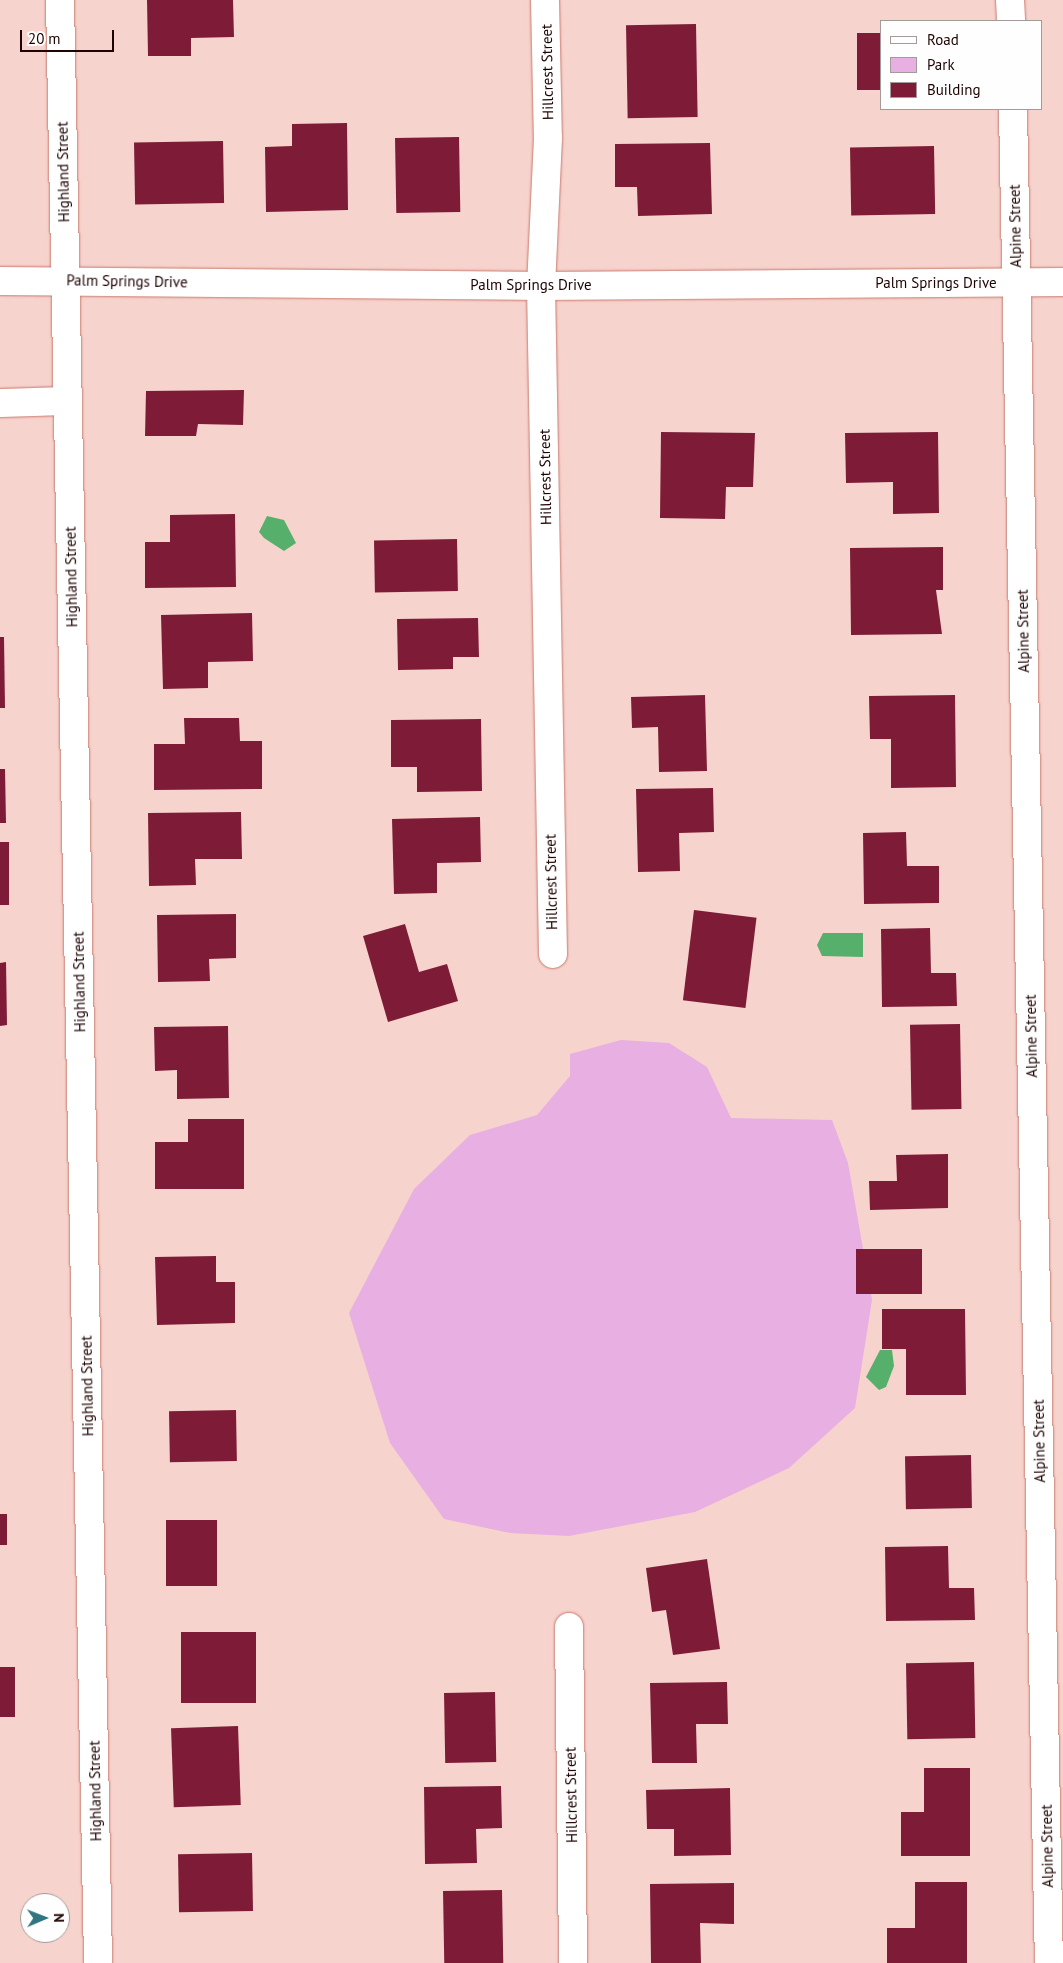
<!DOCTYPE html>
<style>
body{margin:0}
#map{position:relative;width:1063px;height:1963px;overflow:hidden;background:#f7d3cd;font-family:"PT Sans",sans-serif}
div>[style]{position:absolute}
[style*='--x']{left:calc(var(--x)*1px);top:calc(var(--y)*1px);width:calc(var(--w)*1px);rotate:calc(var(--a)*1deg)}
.green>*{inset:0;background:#e7afe2}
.water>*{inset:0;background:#56b06c}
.building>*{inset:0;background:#7e1c38;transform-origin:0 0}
.roads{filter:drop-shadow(0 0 1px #c97a6d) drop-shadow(0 0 1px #c97a6d)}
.minor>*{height:28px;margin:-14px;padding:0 14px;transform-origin:14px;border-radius:14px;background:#fff}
span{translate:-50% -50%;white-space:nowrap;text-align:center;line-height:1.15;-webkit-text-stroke:5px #fefefe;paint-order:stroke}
.street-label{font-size:15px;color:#1d0302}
.legend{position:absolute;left:880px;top:20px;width:162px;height:90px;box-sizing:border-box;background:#fefefe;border:1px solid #a49a99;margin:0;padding:6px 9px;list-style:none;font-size:15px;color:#1d0302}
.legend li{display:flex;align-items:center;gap:10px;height:25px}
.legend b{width:25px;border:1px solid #a49a99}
.north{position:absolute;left:20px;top:1893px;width:50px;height:50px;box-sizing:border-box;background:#fefefe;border:1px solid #a49a99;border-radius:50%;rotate:89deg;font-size:14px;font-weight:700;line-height:20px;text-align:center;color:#1d0302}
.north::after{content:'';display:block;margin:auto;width:18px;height:22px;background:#2f7681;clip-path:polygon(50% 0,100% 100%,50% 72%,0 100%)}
.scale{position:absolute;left:20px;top:30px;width:94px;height:22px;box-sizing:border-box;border:2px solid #1d0302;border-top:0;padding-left:6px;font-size:15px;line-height:18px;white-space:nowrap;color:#1d0302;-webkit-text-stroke:4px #fefefe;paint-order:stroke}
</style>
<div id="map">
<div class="green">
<div style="clip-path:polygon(621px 1040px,669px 1043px,707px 1067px,731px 1118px,832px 1120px,848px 1163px,872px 1300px,855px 1408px,789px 1468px,695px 1512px,569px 1536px,510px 1533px,444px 1519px,390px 1443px,349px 1313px,414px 1189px,470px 1135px,537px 1115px,570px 1076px,570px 1054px)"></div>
</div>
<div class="water">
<div style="clip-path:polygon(267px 516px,284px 520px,296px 543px,284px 551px,264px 538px,259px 532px)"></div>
<div style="clip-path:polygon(823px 933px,863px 933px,863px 957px,822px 956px,817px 945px)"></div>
<div style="clip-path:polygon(880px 1350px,892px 1350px,894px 1366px,886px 1387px,879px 1390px,866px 1377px)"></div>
</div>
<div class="building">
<div style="clip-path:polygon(147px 0,233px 0,234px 37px,191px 38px,191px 56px,148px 56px)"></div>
<div style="left:696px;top:24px;width:93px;height:70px;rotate:89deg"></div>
<div style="left:857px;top:33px;width:25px;height:57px"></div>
<div style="clip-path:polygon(347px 123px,348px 210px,266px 212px,265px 147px,292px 146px,292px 124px)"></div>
<div style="left:459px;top:137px;width:75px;height:64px;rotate:89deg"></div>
<div style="left:223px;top:141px;width:62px;height:89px;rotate:89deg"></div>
<div style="clip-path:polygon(710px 143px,712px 214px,638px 216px,637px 187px,615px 187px,615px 144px)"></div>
<div style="left:934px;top:146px;width:68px;height:84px;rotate:89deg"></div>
<div style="clip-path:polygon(244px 390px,243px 425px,198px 424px,196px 436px,145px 436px,146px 391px)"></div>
<div style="clip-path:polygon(661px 432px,755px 433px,753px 487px,726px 487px,725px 519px,660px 518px)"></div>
<div style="clip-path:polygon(938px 432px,939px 513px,893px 514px,893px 482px,846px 483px,845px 433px)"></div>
<div style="clip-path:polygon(235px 514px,236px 587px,145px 588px,145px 542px,170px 542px,170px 515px)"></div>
<div style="left:457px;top:539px;width:52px;height:83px;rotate:89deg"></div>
<div style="clip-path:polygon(943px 547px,943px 590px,936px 590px,942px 634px,851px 635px,850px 548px)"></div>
<div style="clip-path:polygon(252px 613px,253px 661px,208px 662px,208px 688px,163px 689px,161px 615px)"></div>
<div style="clip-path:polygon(478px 618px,479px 657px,453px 657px,453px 669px,398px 670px,397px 619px)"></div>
<div style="clip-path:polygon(0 637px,4px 637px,5px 708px,0 708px)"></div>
<div style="clip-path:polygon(705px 695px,707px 771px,659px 772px,658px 727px,632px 728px,631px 697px)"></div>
<div style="clip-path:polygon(955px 695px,956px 787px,891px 788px,891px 739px,870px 739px,869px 696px)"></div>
<div style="clip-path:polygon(184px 718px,239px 718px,240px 741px,262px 741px,262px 789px,154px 790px,154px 744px,185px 744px)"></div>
<div style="clip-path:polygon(481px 719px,482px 791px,417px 792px,417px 767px,391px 767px,391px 720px)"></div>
<div style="clip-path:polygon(0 769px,5px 769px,6px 823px,0 823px)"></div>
<div style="clip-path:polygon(713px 788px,714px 832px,679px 833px,680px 871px,638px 872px,636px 789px)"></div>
<div style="clip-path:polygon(241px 812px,242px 859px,195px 859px,196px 885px,149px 886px,148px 813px)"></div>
<div style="clip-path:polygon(480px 817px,481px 862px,437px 863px,437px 893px,394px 894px,392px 819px)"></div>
<div style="clip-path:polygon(906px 832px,907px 866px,939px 866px,939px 903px,864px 904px,863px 833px)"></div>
<div style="left:0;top:842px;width:9px;height:63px"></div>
<div style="left:694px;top:910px;width:63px;height:91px;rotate:7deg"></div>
<div style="clip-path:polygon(236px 914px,236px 958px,209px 959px,210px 981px,158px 982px,157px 915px)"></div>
<div style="clip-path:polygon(405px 924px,419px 972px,447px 964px,458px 1001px,388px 1022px,363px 936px)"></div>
<div style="clip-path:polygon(930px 928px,931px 973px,956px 973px,957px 1006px,882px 1007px,881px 929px)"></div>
<div style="clip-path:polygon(6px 962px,7px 1025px,0 1026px,0 963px)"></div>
<div style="left:960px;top:1024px;width:85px;height:50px;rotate:89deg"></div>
<div style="clip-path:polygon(228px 1026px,229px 1098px,177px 1099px,177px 1070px,155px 1071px,154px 1027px)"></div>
<div style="clip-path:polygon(188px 1119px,244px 1119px,244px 1189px,155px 1189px,155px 1142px,188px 1142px)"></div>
<div style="clip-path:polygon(948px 1154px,948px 1208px,870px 1210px,869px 1181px,897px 1181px,896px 1155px)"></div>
<div style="left:922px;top:1249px;width:45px;height:66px;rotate:90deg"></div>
<div style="clip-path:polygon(216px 1256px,216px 1282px,235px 1282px,235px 1323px,157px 1325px,155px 1257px)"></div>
<div style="clip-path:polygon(882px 1309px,965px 1309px,966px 1395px,906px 1395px,906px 1349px,882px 1349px)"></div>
<div style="left:236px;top:1410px;width:51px;height:67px;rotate:89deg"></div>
<div style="left:971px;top:1455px;width:53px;height:66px;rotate:89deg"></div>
<div style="left:0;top:1514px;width:7px;height:31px"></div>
<div style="left:166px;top:1520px;width:51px;height:66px"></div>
<div style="clip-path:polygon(948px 1546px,949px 1588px,974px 1588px,975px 1620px,886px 1621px,885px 1547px)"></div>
<div style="clip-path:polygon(707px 1559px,720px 1649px,673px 1655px,666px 1610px,652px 1612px,646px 1568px)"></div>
<div style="left:181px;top:1632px;width:75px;height:71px"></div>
<div style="left:974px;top:1662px;width:76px;height:68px;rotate:89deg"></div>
<div style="left:0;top:1667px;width:15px;height:50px"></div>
<div style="clip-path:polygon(727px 1682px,728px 1724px,696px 1724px,697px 1763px,652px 1763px,650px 1683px)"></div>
<div style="left:495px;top:1692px;width:70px;height:51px;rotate:89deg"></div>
<div style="left:238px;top:1726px;width:79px;height:67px;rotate:88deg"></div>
<div style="clip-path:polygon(924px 1768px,970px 1768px,970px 1856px,901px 1856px,901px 1812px,924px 1812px)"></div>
<div style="clip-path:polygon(501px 1786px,502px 1828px,476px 1829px,477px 1863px,425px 1864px,424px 1787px)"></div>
<div style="clip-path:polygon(730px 1788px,731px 1855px,674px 1856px,674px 1829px,647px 1829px,646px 1790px)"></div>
<div style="left:252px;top:1853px;width:58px;height:74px;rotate:89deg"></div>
<div style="clip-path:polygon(915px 1882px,967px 1882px,967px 1963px,887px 1963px,887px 1928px,915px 1928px)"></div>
<div style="clip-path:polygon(734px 1883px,734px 1924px,700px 1923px,701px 1963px,651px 1963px,650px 1884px)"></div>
<div style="left:502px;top:1890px;width:73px;height:59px;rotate:89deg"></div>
</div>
<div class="roads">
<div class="minor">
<div style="--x:60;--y:0;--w:1963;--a:88.89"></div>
<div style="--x:545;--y:0;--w:138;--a:88.8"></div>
<div style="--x:548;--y:138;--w:148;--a:92.7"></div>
<div style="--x:541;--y:286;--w:668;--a:88.97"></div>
<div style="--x:1010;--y:0;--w:21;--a:87"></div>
<div style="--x:1013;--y:109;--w:1854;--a:88.89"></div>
<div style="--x:0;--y:281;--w:541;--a:0.53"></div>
<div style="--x:541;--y:286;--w:522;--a:-0.44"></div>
<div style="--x:0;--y:403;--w:67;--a:-1.7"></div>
<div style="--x:569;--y:1627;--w:336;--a:89.3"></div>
</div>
</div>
<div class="street-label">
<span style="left:547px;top:72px;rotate:-91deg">Hillcrest Street</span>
<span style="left:63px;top:172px;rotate:-91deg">Highland Street</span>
<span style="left:1015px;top:226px;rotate:-91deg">Alpine Street</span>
<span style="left:127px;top:281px;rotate:1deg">Palm Springs Drive</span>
<span style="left:936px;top:283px">Palm Springs Drive</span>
<span style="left:531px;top:285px">Palm Springs Drive</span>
<span style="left:545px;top:477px;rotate:-91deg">Hillcrest Street</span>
<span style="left:71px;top:577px;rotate:-91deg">Highland Street</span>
<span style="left:1023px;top:631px;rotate:-91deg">Alpine Street</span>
<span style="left:551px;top:882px;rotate:-91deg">Hillcrest Street</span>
<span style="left:79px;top:982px;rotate:-91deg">Highland Street</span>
<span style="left:1031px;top:1036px;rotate:-91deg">Alpine Street</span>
<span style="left:87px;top:1386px;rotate:-91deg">Highland Street</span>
<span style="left:1039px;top:1441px;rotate:-91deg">Alpine Street</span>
<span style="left:95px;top:1791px;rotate:-91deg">Highland Street</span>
<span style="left:571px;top:1795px;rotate:-91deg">Hillcrest Street</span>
<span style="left:1047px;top:1846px;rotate:-91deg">Alpine Street</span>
</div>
<ul class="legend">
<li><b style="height:6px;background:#fff"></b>Road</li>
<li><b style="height:14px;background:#e7afe2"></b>Park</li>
<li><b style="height:14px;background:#7e1c38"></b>Building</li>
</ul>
<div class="north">N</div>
<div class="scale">20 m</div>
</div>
